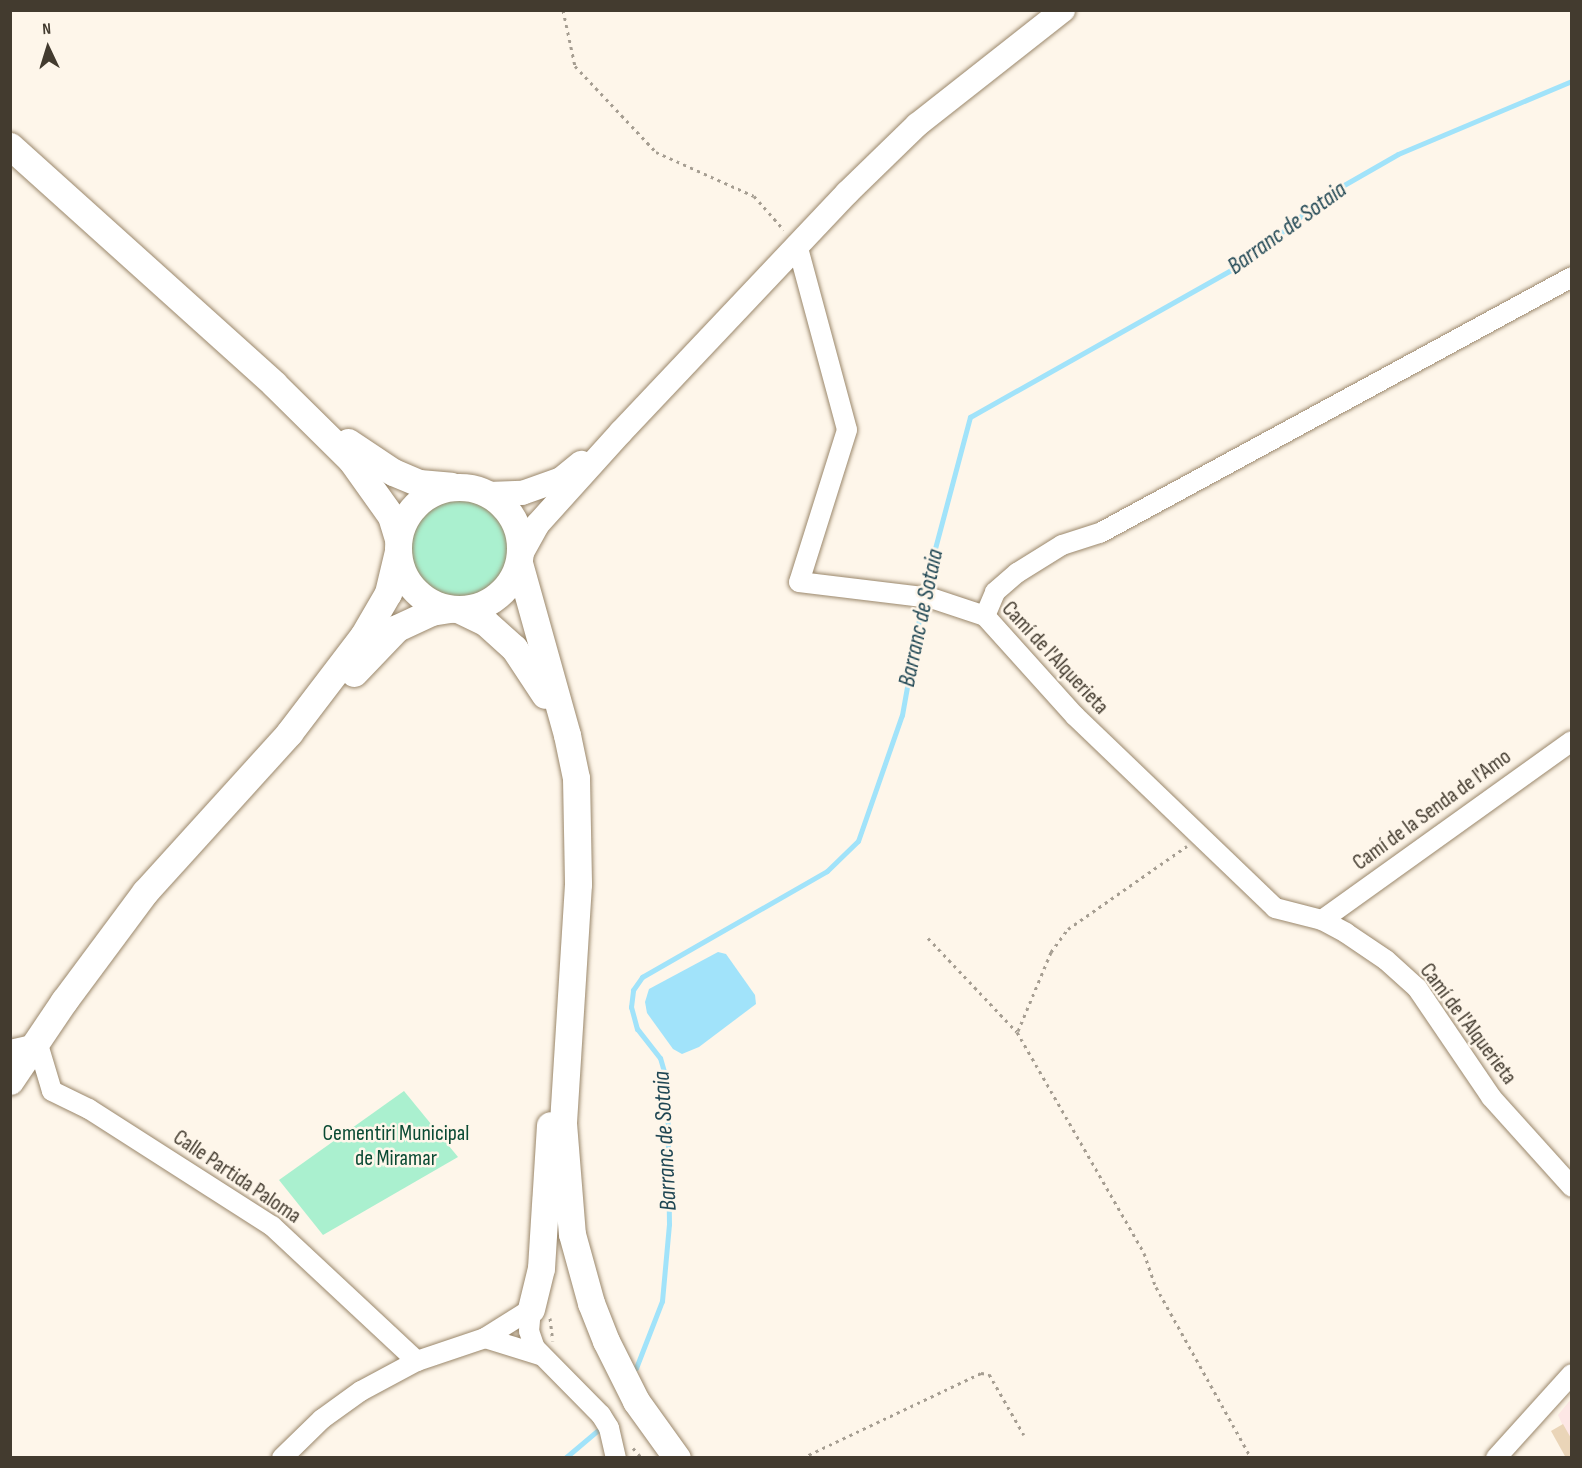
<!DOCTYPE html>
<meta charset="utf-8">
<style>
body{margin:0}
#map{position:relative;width:1582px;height:1468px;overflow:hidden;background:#fef6ea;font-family:"Sofia Sans Condensed",sans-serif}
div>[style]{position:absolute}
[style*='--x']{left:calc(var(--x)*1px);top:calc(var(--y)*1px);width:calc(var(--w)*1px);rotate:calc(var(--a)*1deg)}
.education>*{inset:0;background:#fde7e5}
.green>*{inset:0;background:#aaf0cf}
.round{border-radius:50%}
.water>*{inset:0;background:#a1e3fa}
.stream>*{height:5px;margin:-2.5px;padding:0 2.5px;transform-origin:2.5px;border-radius:2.5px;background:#a1e3fa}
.building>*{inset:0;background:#ead5b8}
.path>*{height:3px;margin-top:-1.5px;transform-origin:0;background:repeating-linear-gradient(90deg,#a69e92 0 3px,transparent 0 7.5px)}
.roads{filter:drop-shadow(0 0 2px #9a876b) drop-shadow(0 0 2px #9a876b)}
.minor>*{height:20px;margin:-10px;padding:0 10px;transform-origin:10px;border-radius:10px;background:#fff}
.tertiary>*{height:24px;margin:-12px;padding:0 12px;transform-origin:12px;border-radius:12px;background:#fff}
.secondary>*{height:27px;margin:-13.5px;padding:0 13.5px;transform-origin:13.5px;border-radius:13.5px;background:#fff}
.secondary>.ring{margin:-13.5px;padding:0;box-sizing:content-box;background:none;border:27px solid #fff;border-radius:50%}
span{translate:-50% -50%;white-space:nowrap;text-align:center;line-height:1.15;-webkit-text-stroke:5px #fef6ea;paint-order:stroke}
.street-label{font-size:22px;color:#433b2f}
.park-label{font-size:22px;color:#0a4a33}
.water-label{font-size:24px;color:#1f4653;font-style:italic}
.frame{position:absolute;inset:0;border:12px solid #433b2f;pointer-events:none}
.north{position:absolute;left:18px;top:18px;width:60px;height:60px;-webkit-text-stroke:4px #fef6ea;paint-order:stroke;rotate:356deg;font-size:16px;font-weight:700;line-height:24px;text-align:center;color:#433b2f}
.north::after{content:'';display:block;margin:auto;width:21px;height:27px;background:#433b2f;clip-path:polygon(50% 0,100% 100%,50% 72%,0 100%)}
</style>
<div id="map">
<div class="education">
<div style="clip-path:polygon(1571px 1399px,1571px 1444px,1558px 1415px)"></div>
</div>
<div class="green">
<div class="round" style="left:411px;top:497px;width:102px;height:102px"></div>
<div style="clip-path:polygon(404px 1091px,458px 1157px,323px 1235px,279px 1180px)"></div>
</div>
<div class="water">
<div style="clip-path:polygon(718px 952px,726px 954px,755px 995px,756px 1004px,699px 1047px,682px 1054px,673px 1049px,647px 1013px,645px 1002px,649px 989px)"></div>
</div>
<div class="stream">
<div style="--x:636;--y:1368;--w:72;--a:-68.8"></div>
<div style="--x:662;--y:1301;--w:77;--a:-84.8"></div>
<div style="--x:669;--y:1224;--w:142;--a:-90.8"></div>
<div style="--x:667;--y:1082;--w:25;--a:-106"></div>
<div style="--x:660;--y:1058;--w:37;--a:-128"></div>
<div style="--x:637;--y:1029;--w:23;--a:-105"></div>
<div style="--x:631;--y:1007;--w:17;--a:-83"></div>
<div style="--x:633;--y:990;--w:16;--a:-55"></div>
<div style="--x:642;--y:977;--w:213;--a:-29.8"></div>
<div style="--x:827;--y:871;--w:43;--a:-44.1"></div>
<div style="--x:858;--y:841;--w:133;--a:-70.8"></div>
<div style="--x:902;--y:715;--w:131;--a:-79.9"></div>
<div style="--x:925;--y:586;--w:175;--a:-75.1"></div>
<div style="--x:970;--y:417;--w:324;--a:-29.4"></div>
<div style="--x:1252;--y:258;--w:94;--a:-40.7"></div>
<div style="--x:1323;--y:197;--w:86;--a:-29.8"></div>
<div style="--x:1398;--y:154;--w:189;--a:-22.8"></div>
<div style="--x:565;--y:1458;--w:42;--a:-40.2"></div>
</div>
<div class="building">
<div style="clip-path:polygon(1563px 1424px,1572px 1440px,1572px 1458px,1566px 1458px,1551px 1431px)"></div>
</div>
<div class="path">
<div style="--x:563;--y:10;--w:57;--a:77.9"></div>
<div style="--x:575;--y:66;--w:118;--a:46.7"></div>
<div style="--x:656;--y:152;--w:107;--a:24.2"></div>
<div style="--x:754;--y:196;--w:45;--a:48.6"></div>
<div style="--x:928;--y:938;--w:129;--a:46.6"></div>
<div style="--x:1017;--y:1032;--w:255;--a:60.1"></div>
<div style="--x:1144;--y:1253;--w:36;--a:71"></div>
<div style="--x:1156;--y:1287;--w:196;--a:60.9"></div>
<div style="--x:1018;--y:1031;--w:86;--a:-67.3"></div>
<div style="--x:1051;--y:952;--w:29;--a:-54"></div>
<div style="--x:1068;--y:929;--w:145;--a:-34.9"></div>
<div style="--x:550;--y:1318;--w:23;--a:83"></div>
<div style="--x:633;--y:1448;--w:13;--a:48"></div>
<div style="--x:802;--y:1458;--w:198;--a:-25.4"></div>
<div style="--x:981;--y:1373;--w:8;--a:7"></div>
<div style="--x:989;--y:1374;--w:70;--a:60.2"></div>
<div style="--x:1565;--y:1458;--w:6;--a:0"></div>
</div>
<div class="roads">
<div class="minor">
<div style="--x:798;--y:248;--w:188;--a:74.9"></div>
<div style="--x:847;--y:430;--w:159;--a:107.5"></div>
<div style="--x:799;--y:582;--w:133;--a:6.9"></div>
<div style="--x:931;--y:598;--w:57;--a:18.4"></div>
<div style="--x:985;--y:616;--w:135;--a:48"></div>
<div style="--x:1075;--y:716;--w:277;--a:43.8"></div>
<div style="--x:1275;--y:908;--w:49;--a:14.3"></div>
<div style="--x:1322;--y:920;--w:27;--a:28"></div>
<div style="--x:1346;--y:933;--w:48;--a:34"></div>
<div style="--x:1386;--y:960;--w:42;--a:42.1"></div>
<div style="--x:1417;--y:988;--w:132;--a:55.8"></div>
<div style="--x:1491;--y:1097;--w:121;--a:48"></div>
<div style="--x:985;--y:616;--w:26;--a:-67"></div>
<div style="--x:995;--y:592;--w:29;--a:-41"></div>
<div style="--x:1017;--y:573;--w:53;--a:-31.9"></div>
<div style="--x:1062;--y:545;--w:40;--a:-18"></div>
<div style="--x:1100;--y:533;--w:537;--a:-28.47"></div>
<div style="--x:1322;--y:920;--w:307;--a:-35.6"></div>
<div style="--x:37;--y:1041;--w:52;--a:73.3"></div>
<div style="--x:52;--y:1091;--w:41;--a:25.9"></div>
<div style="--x:89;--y:1109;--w:217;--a:32.6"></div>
<div style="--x:272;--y:1226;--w:198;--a:43"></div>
<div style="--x:10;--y:1050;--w:26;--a:-13"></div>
<div style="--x:531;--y:1309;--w:22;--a:95"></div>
<div style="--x:529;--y:1331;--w:18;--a:71"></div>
<div style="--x:535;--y:1348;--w:94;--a:45.4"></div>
<div style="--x:601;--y:1415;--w:15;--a:58"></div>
<div style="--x:609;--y:1428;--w:31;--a:77"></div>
<div style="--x:485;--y:1338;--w:58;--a:17.2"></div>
<div style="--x:282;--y:1458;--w:56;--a:-44.3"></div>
<div style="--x:322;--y:1419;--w:48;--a:-35.7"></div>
<div style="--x:361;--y:1391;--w:64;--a:-28.2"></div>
<div style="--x:417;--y:1361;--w:72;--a:-18.7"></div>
<div style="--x:485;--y:1338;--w:54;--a:-32.2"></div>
<div style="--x:1496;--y:1458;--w:113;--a:-47.9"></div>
</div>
<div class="tertiary">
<div style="--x:488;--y:494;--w:34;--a:-2"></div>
<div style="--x:522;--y:493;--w:41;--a:-19.7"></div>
<div style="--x:561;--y:479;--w:26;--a:-39"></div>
<div style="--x:519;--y:558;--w:38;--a:-61"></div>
<div style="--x:537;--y:525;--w:125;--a:-47.9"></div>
<div style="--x:621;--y:432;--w:329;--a:-46.6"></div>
<div style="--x:847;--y:193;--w:98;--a:-44.2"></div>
<div style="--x:917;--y:125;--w:186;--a:-38.2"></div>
</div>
<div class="secondary">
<div style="--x:10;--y:146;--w:355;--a:42"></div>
<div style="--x:274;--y:384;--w:108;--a:44.6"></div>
<div style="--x:351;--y:460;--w:69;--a:54.5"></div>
<div style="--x:391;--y:516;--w:24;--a:73"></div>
<div style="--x:348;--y:442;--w:54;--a:33.7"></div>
<div style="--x:393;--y:472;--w:28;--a:23"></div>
<div style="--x:419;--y:483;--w:32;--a:5"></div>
<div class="ring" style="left:398px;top:487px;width:95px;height:95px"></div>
<div style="--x:519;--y:563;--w:179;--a:74.4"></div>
<div style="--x:567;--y:735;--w:44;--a:78.2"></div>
<div style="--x:576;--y:778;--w:106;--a:88.9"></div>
<div style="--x:578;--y:884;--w:239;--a:93.6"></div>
<div style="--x:563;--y:1123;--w:111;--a:85.4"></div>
<div style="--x:572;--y:1234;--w:72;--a:74.6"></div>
<div style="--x:591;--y:1303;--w:41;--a:68.5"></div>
<div style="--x:606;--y:1341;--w:67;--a:63.4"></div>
<div style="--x:636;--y:1401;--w:70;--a:54.3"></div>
<div style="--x:458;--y:609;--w:30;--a:26"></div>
<div style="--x:485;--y:622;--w:39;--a:42"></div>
<div style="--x:514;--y:648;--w:56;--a:56.6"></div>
<div style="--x:354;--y:673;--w:62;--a:-46.3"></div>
<div style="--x:397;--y:628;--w:38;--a:-25"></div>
<div style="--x:431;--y:612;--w:19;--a:-9"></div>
<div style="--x:10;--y:1081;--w:97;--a:-56"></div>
<div style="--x:64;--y:1001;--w:136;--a:-53.4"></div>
<div style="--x:145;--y:892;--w:215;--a:-47.8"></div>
<div style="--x:289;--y:733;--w:122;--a:-52.7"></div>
<div style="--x:363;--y:636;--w:50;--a:-59.8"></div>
<div style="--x:388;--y:593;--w:43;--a:-76.6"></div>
<div style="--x:531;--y:1309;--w:42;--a:-76.3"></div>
<div style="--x:541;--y:1268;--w:143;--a:-86.4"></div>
</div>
</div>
<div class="street-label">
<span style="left:1055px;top:658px;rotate:47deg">Camí de l'Alquerieta</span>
<span style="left:1432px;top:810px;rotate:-36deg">Camí de la Senda de l'Amo</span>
<span style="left:1468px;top:1024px;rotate:53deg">Camí de l'Alquerieta</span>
<span style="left:237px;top:1177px;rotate:34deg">Calle Partida Paloma</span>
</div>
<div class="park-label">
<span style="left:396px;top:1146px">Cementiri Municipal<br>de Miramar</span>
</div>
<div class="water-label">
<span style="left:1287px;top:228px;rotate:-36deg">Barranc de Sotaia</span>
<span style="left:921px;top:618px;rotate:-78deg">Barranc de Sotaia</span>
<span style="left:665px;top:1141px;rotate:-93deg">Barranc de Sotaia</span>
</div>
<div class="frame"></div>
<div class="north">N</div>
</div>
